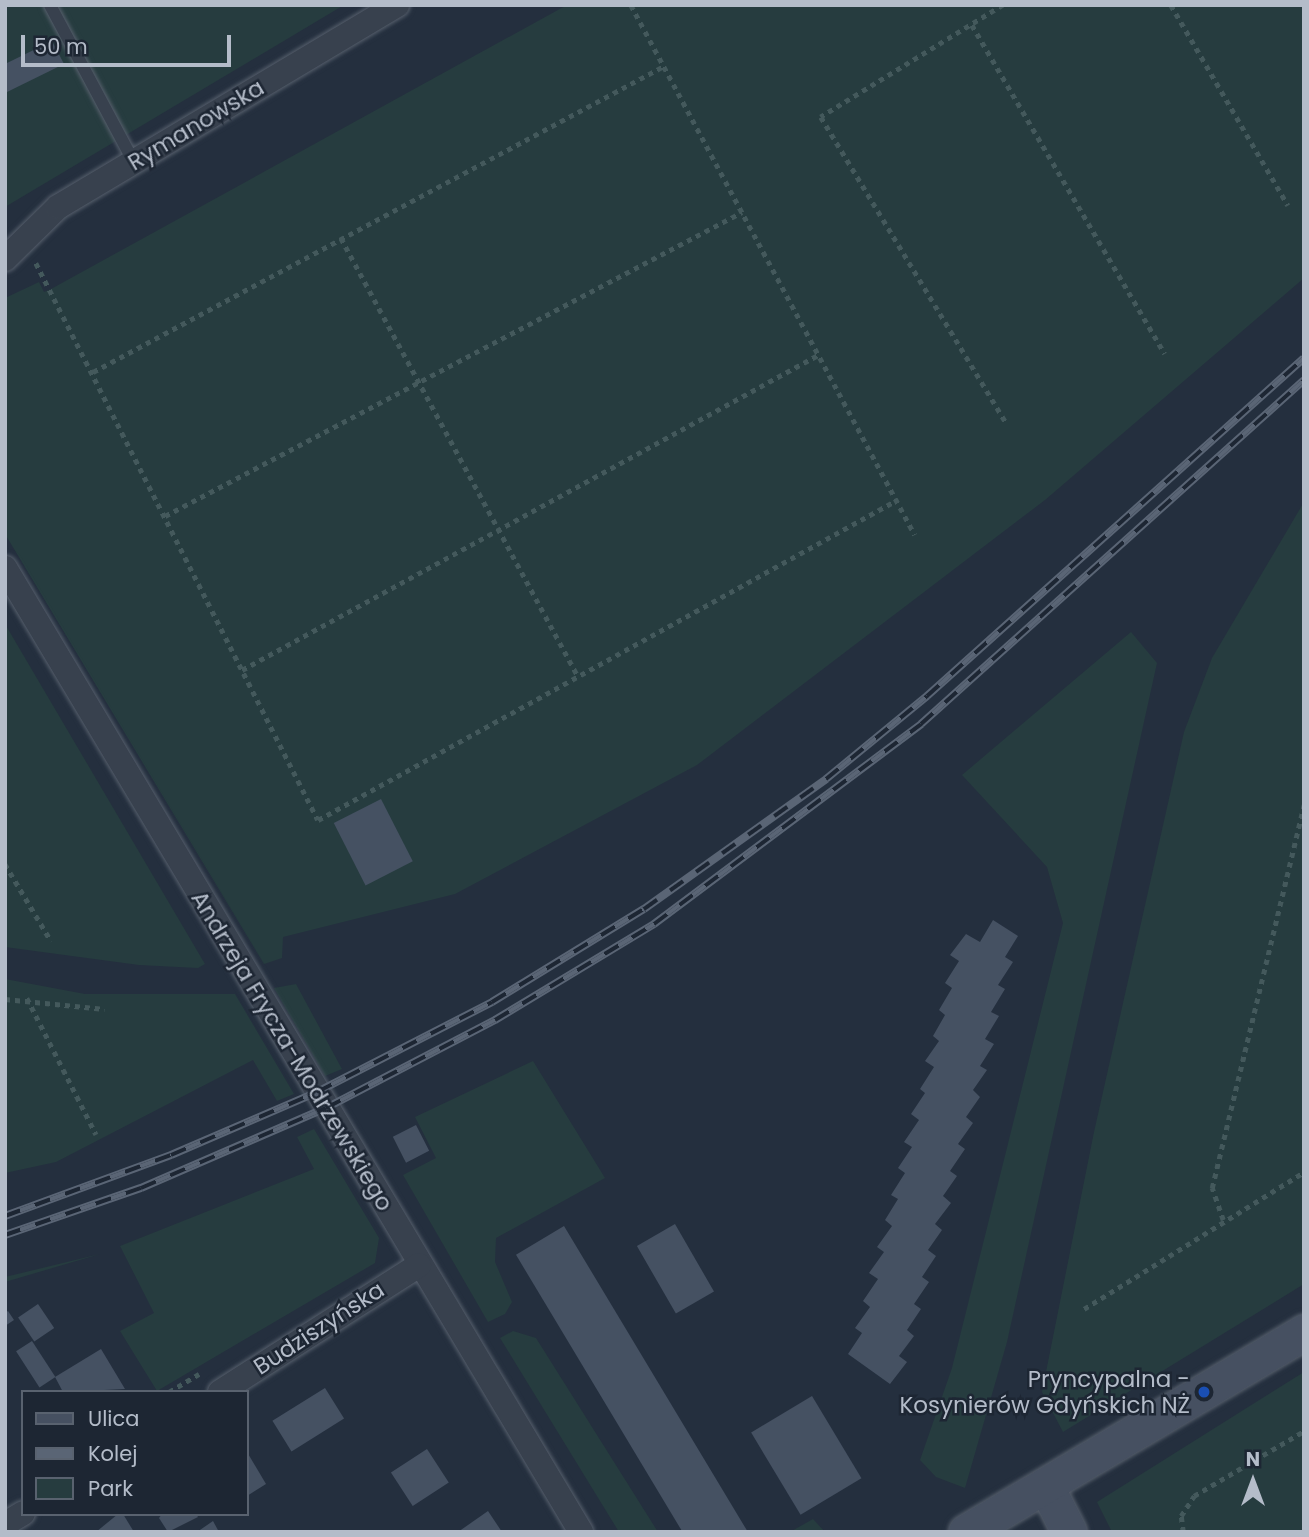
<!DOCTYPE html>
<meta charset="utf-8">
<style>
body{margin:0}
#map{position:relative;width:1309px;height:1537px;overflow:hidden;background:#242f3e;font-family:Poppins,sans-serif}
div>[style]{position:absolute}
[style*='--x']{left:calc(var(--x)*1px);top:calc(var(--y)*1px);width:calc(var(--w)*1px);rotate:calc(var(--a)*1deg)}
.green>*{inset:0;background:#263c3f}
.building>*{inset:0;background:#455162;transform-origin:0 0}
.path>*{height:4.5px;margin-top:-2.25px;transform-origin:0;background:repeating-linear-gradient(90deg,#44595c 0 5px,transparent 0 10px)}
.roads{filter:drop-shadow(0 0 2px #565f6c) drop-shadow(0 0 2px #565f6c)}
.lane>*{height:12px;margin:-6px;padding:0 6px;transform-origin:6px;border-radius:6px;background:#38414e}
.street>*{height:24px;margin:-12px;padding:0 12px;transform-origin:12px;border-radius:12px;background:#38414e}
.secondary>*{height:35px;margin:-17.5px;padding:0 17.5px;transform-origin:17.5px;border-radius:17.5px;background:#465061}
.rail>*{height:8px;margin-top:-4px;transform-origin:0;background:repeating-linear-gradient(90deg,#1d2633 0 16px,#5a6575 0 32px);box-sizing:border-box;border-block:2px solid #5a6575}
.dots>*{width:19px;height:19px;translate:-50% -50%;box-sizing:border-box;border:4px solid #1d2633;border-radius:50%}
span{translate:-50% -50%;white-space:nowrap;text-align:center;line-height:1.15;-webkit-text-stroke:5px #1d2633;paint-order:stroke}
.street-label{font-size:23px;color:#b4bcc9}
.poi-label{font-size:23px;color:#b4bcc9}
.right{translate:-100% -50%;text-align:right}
.frame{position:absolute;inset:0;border:7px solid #b4bcc9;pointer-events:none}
.legend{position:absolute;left:21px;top:1390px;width:228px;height:126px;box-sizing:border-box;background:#1d2633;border:2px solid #59626f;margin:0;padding:9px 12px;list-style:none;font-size:21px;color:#b4bcc9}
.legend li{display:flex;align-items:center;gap:14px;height:35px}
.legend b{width:35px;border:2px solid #59626f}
.north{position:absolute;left:1218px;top:1446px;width:70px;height:70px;-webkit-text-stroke:5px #1d2633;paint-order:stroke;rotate:0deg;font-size:19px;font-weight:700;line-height:28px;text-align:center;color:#b4bcc9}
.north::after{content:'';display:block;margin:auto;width:24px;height:32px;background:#b4bcc9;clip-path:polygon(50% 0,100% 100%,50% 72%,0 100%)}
.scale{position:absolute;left:21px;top:35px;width:210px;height:32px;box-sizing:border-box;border:4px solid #b4bcc9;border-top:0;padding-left:9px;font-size:21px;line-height:24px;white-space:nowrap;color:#b4bcc9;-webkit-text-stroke:5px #1d2633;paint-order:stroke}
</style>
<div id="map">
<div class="green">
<div style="clip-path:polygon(5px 5px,344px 5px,5px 207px)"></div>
<div style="clip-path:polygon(567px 5px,1304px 5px,1304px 278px,1045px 500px,697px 765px,455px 894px,283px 937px,282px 958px,264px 964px,5px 534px,5px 298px,39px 282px,44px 292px,51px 289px)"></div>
<div style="clip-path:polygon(1304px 502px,1304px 1284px,1063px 1432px,1042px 1392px,1094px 1132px,1184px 732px,1212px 658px)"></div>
<div style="clip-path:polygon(5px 624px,205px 964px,198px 968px,139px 965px,5px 947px)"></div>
<div style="clip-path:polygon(1131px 632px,1157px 663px,1007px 1342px,965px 1488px,936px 1477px,920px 1460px,952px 1368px,1063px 923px,1047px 867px,962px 775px)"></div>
<div style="clip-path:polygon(5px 979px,85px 994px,235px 994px,294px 1094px,277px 1101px,253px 1060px,56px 1162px,5px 1173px)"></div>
<div style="clip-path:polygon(296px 984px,342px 1069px,325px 1076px,274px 988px)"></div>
<div style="clip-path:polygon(533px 1061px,605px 1178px,496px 1238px,495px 1262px,512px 1302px,505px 1314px,488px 1322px,403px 1175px,436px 1158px,415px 1117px)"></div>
<div style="clip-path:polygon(314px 1129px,379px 1238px,375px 1263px,157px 1391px,120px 1331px,154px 1313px,120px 1246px,314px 1169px,297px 1137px)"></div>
<div style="clip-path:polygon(100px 1254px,5px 1282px,5px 1277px)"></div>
<div style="clip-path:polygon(513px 1331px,536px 1338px,658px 1532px,619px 1532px,500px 1338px)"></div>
<div style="clip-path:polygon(1304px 1372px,1304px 1532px,1112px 1532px,1097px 1502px)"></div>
<div style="clip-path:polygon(813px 1519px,825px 1532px,790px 1532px)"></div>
</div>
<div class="building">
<div style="clip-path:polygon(52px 41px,64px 64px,5px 93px,5px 64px)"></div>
<div style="left:381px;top:799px;width:70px;height:53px;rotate:63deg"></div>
<div style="clip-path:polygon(993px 920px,1018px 936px,1005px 957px,1013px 962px,998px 985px,1005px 989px,991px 1012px,999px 1016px,985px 1039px,994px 1044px,980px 1066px,987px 1070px,973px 1090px,980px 1097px,966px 1117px,973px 1123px,958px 1144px,965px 1149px,950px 1171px,957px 1176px,943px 1196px,951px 1203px,935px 1224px,942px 1230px,928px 1250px,936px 1256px,922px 1277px,929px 1282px,914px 1304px,921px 1309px,907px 1330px,914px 1336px,899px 1356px,907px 1362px,890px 1384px,848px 1354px,862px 1333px,855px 1328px,870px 1307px,863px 1301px,878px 1279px,869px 1273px,884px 1252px,877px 1247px,892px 1226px,885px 1220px,898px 1199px,891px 1195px,905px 1173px,898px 1168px,912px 1147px,904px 1142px,919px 1120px,911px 1114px,925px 1093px,920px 1089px,934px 1067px,925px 1061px,939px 1041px,933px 1036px,945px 1015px,939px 1010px,952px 988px,945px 983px,959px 961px,950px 955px,966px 934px,980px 942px)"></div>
<div style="left:416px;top:1125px;width:29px;height:26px;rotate:63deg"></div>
<div style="left:675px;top:1224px;width:78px;height:44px;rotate:60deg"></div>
<div style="left:564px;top:1226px;width:358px;height:56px;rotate:59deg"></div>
<div style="left:38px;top:1304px;width:29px;height:24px;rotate:56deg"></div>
<div style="clip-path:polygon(8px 1311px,14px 1320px,5px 1326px,5px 1313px)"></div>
<div style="left:32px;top:1341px;width:43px;height:19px;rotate:57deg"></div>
<div style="clip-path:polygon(101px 1349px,125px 1389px,63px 1392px,55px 1377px)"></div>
<div style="left:325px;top:1388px;width:36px;height:62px;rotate:58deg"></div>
<div style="left:812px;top:1396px;width:96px;height:71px;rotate:59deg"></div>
<div style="left:427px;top:1449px;width:40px;height:43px;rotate:57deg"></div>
<div style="clip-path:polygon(247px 1452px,266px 1484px,247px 1496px)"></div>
<div style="clip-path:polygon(488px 1511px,502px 1532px,458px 1532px)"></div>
<div style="clip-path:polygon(118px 1514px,123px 1514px,134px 1532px,96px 1532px)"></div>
<div style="clip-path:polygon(162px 1514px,196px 1514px,198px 1517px,168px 1532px,159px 1518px)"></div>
<div style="clip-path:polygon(213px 1521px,219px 1532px,197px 1532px)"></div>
</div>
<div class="path">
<div style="--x:631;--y:5;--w:601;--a:61.82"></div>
<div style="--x:1003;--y:5;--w:214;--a:148.4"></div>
<div style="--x:821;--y:117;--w:359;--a:58.8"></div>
<div style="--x:1171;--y:5;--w:232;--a:59.7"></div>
<div style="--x:972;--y:25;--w:381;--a:59.6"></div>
<div style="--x:341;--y:238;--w:496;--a:61.6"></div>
<div style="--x:36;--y:263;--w:624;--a:63.15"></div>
<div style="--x:318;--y:820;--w:662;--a:-28.93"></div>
<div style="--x:93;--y:372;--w:648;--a:-28.19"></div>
<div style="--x:165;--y:516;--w:652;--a:-27.78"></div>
<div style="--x:242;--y:670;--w:657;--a:-28.67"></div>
<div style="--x:5;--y:864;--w:90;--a:59.1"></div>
<div style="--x:27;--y:998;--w:153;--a:63.1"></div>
<div style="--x:5;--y:999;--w:100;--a:5.7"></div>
<div style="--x:1223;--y:1220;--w:34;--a:-109"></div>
<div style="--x:1212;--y:1188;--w:394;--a:-76.5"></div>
<div style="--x:1084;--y:1309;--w:259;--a:-31.9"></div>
<div style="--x:169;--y:1392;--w:35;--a:-31"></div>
<div style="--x:1183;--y:1532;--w:16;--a:-97"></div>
<div style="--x:1181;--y:1516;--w:24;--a:-57"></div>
<div style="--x:1194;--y:1496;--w:128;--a:-30.6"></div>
</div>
<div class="roads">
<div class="lane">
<div style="--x:50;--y:5;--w:178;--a:61.9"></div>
</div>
<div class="street">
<div style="--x:5;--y:259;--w:74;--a:-44.5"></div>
<div style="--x:58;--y:207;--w:395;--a:-30.8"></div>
<div style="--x:5;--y:568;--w:1123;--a:59.14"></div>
<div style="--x:220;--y:1392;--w:236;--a:-32.5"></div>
<div style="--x:5;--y:1524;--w:21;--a:-31"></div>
</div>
<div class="secondary">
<div style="--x:1046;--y:1486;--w:51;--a:63.4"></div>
<div style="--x:966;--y:1532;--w:393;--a:-30.6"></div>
</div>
</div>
<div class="rail">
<div style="--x:5;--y:1216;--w:177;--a:-20.2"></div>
<div style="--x:171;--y:1155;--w:159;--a:-23.3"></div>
<div style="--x:317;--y:1092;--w:197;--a:-27.2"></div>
<div style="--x:492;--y:1002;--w:178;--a:-31.5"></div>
<div style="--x:644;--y:909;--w:224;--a:-35.5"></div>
<div style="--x:826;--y:779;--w:131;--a:-39.4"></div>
<div style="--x:927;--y:696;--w:506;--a:-41.88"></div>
<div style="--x:5;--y:1235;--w:144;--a:-19.1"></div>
<div style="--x:141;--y:1188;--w:202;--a:-23.4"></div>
<div style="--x:326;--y:1108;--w:191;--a:-27.5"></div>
<div style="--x:495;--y:1020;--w:186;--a:-31.1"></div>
<div style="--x:654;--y:924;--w:334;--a:-36.8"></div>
<div style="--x:921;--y:724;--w:515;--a:-41.93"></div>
</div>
<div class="dots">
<div style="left:1204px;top:1392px;background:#1a4fb4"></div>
</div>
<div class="street-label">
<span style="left:196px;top:125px;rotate:-31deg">Rymanowska</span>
<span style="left:292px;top:1051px;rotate:59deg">Andrzeja Frycza-Modrzewskiego</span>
<span style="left:319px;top:1328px;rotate:-33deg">Budziszyńska</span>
</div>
<div class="poi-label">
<span class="right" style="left:1190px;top:1392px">Pryncypalna -<br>Kosynierów Gdyńskich NŻ</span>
</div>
<div class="frame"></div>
<ul class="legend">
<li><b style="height:9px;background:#465061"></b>Ulica</li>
<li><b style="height:9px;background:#5a6575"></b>Kolej</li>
<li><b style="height:19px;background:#263c3f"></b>Park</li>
</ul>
<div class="north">N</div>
<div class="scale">50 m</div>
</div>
